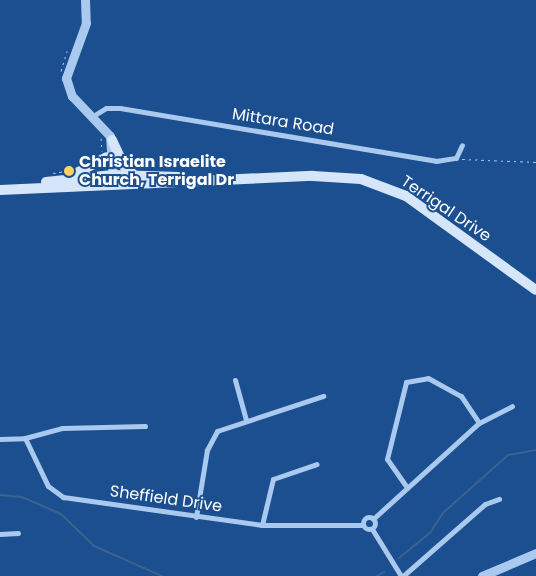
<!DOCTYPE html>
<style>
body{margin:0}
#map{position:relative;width:536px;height:576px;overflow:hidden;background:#1b4f8f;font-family:Poppins,sans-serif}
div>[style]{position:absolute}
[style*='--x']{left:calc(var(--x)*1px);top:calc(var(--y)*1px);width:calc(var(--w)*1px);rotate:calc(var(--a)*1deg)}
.stream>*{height:2px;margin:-1px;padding:0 1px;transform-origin:1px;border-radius:1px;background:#3c6290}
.path>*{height:1px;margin-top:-0.5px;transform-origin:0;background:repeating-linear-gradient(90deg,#a9c9ee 0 2.5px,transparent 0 6.5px)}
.minor>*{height:5px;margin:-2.5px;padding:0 2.5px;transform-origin:2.5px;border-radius:2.5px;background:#a9c9ee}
.minor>.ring{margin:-2.5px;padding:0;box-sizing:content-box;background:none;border:5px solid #a9c9ee;border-radius:50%}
.tertiary>*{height:9px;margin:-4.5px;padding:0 4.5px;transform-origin:4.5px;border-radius:4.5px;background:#a9c9ee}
.secondary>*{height:10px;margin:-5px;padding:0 5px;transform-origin:5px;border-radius:5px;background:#d6e6fa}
.dots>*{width:14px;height:14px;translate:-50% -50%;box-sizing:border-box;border:2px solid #1b4f8f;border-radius:50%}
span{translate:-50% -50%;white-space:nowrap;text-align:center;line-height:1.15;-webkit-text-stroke:4px #1b4f8f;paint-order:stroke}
.street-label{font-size:16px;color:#fff}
.poi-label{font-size:16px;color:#fff;font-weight:700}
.left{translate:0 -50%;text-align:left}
</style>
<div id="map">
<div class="stream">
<div style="--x:0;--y:495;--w:22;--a:5"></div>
<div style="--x:22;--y:497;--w:43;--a:23.6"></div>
<div style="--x:61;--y:514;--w:46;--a:44.1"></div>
<div style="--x:94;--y:546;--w:74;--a:23.8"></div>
<div style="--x:399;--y:558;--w:40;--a:-39"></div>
<div style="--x:430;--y:533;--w:24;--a:-57"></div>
<div style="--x:443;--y:513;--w:87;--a:-41.7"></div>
<div style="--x:508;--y:455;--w:28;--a:-10"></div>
<div style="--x:377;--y:576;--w:8;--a:-30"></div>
</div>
<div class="path">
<div style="--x:61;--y:71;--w:21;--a:-73"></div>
<div style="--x:101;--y:138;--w:13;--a:86"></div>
<div style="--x:462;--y:159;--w:74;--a:2.3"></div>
<div style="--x:53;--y:173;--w:13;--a:-9"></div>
</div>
<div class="minor">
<div style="--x:93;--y:116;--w:15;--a:-32"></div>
<div style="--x:106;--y:108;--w:14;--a:0"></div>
<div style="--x:120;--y:108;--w:320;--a:9.5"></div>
<div style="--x:436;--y:161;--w:20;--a:-9"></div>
<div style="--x:456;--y:158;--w:14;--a:-65"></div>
<div style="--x:235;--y:380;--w:41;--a:74.6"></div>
<div style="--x:25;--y:438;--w:38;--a:-15"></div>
<div style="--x:62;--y:428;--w:83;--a:-1.4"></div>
<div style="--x:0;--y:439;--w:25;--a:-2"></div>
<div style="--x:25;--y:438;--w:53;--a:64.4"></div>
<div style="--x:48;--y:486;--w:19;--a:36"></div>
<div style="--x:63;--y:497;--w:201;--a:8"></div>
<div style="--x:262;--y:525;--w:101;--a:0"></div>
<div style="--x:406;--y:486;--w:33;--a:-125"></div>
<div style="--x:387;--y:459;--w:79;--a:-76.1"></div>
<div style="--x:406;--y:382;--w:22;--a:-10"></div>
<div style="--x:428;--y:378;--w:38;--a:29"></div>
<div style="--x:461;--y:396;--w:32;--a:56"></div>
<div class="ring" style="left:363px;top:517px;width:7px;height:7px"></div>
<div style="--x:196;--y:517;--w:68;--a:-80.7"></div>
<div style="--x:207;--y:450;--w:21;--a:-62"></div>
<div style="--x:217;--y:431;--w:112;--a:-18.3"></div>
<div style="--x:373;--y:519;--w:143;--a:-42.2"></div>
<div style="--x:479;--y:423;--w:37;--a:-27"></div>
<div style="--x:262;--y:525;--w:47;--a:-76.6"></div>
<div style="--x:273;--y:479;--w:46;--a:-18.8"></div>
<div style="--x:372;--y:529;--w:55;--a:58.3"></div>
<div style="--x:0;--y:534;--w:18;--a:-3"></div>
<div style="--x:403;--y:576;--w:109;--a:-41.3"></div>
<div style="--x:485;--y:504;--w:15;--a:-20"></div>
</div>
<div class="tertiary">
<div style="--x:85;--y:0;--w:23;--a:88"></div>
<div style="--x:86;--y:23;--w:59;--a:110"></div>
<div style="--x:66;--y:78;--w:19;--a:72"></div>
<div style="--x:72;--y:96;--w:55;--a:46.5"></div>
<div style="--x:110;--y:136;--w:39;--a:86"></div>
<div style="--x:482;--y:576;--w:59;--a:-23.1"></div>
</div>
<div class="secondary">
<div style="--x:112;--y:140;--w:29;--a:65"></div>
<div style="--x:124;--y:166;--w:13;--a:42"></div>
<div style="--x:73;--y:175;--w:38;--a:-28"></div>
<div style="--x:46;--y:182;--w:67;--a:-6"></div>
<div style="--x:113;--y:175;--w:66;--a:1.7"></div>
<div style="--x:0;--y:190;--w:313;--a:-2.6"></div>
<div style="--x:313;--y:176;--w:48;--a:3.6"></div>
<div style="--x:361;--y:179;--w:48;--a:20.7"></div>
<div style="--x:406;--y:196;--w:160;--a:35.9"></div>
</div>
<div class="dots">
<div style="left:69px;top:171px;background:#ffd166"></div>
</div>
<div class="street-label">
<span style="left:283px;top:122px;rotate:9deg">Mittara Road</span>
<span style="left:446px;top:209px;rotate:34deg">Terrigal Drive</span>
<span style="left:166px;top:499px;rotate:8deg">Sheffield Drive</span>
</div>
<div class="poi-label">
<span class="left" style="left:79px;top:171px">Christian Israelite<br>Church, Terrigal Dr</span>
</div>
</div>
